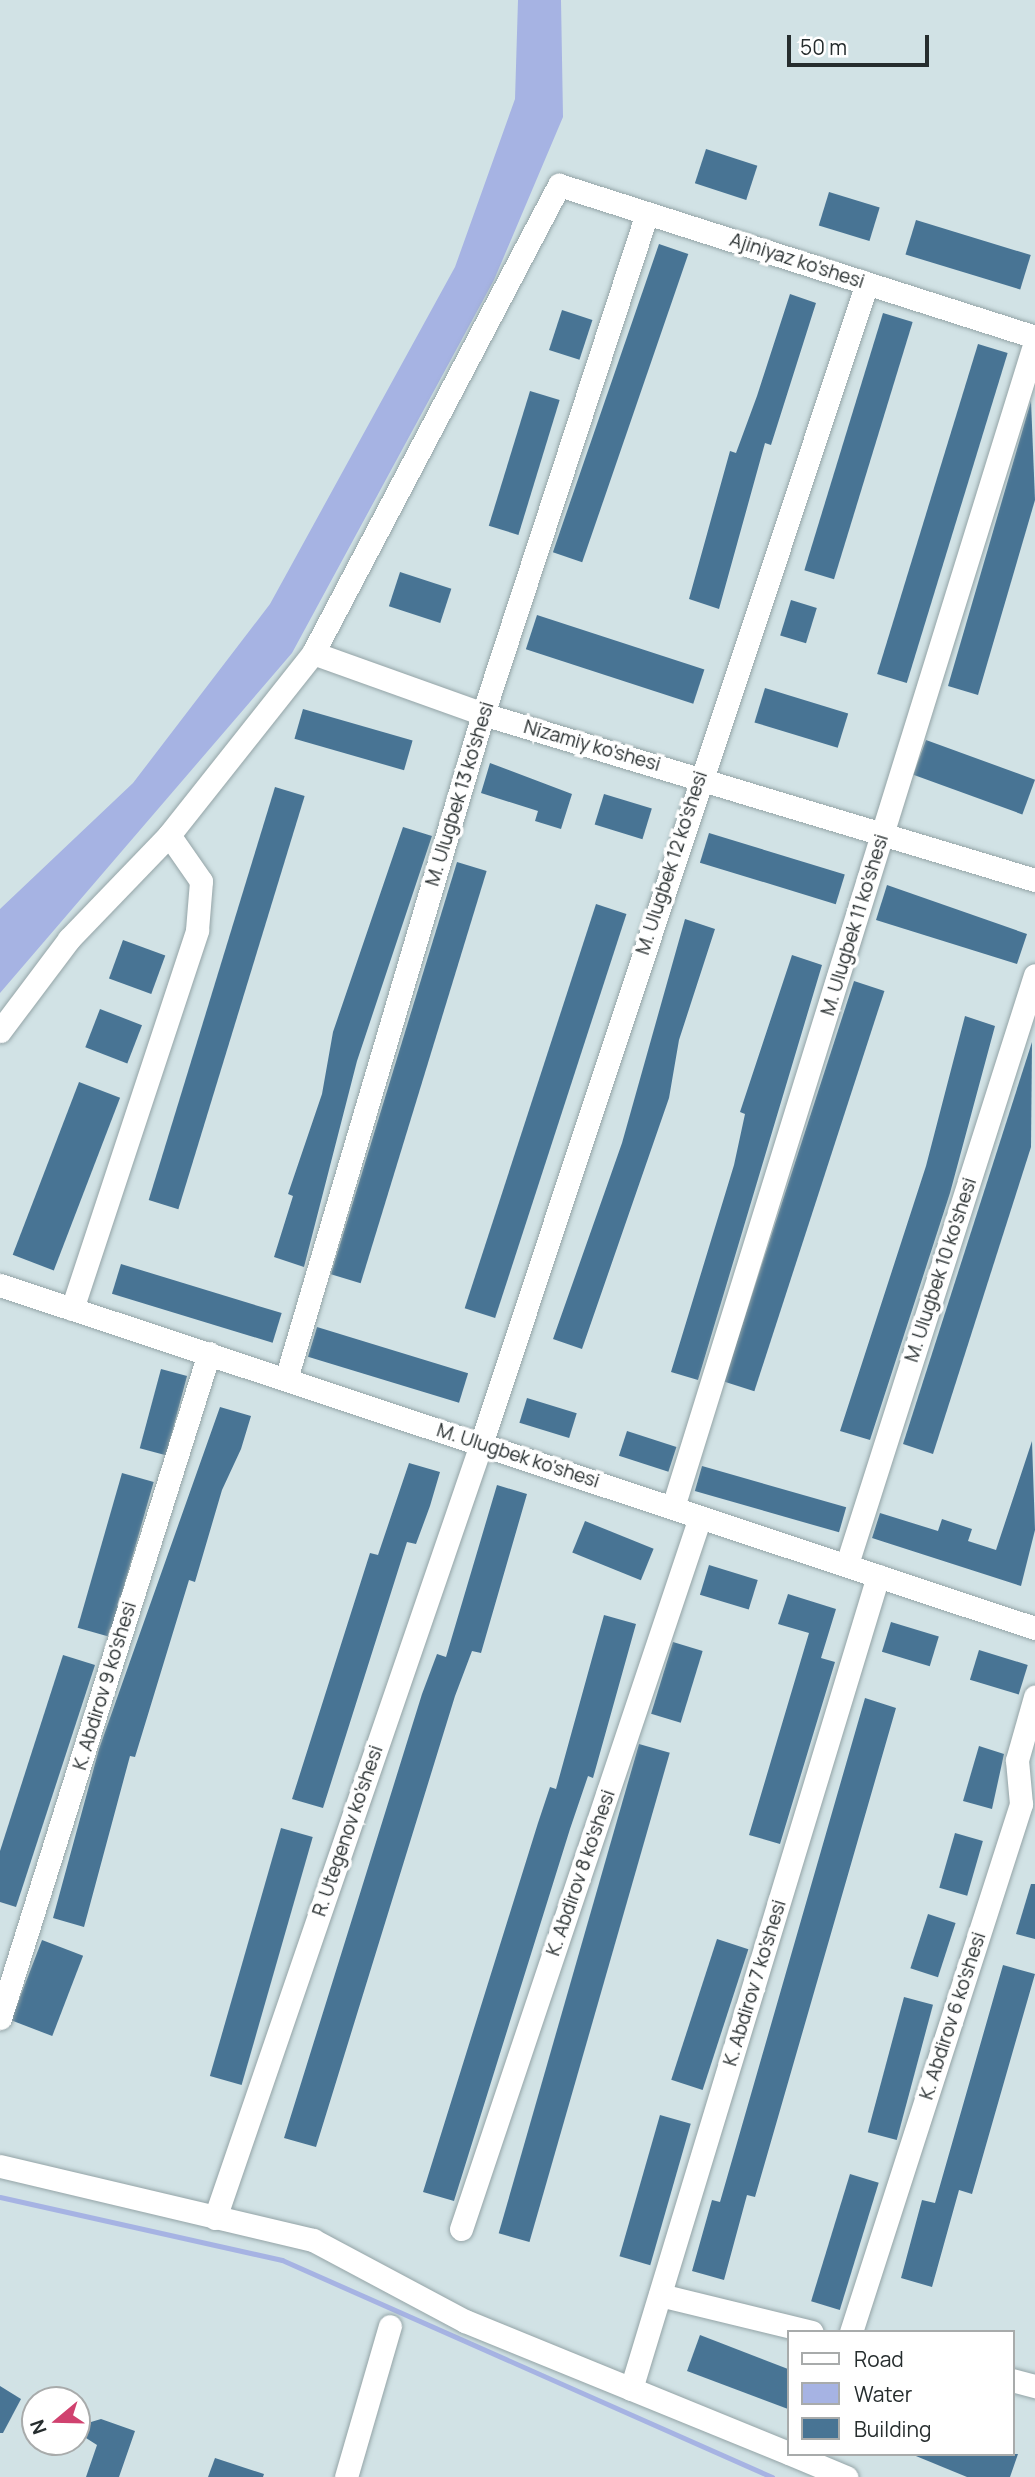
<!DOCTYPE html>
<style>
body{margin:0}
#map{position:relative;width:1035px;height:2477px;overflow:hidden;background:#d1e2e5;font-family:Manrope,sans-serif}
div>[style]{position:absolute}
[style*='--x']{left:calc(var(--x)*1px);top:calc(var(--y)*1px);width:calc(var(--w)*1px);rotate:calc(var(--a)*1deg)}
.water>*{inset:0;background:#a6b3e3}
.stream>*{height:5px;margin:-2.5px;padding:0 2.5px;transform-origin:2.5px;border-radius:2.5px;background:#a6b3e3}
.building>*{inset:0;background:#487494;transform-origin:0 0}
.roads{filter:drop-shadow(0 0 2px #94a4a7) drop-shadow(0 0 2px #94a4a7)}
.minor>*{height:23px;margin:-11.5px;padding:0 11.5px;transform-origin:11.5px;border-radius:11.5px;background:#fff}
span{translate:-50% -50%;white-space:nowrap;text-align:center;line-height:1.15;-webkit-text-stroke:7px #fff;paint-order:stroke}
.street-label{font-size:19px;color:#262d2e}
.legend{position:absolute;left:787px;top:2330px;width:228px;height:126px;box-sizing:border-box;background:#fff;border:2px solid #a8abab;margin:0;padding:9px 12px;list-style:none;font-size:21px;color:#262d2e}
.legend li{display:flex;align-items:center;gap:14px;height:35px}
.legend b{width:35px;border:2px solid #a8abab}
.north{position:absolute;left:21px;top:2386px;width:70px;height:70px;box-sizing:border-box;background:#fff;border:2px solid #a8abab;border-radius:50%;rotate:251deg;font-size:19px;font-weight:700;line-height:28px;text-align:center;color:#262d2e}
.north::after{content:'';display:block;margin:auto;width:24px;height:32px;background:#d0426f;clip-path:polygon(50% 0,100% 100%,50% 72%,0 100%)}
.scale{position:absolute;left:787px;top:35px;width:142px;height:32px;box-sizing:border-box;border:4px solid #262d2e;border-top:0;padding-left:9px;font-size:21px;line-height:24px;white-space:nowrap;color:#262d2e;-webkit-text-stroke:5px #fff;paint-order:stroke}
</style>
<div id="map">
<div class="water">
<div style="clip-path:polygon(518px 0,561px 0,563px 117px,494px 280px,292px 653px,0 993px,0 909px,133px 783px,270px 604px,455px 267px,515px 99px)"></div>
</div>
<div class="stream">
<div style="--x:0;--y:2197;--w:289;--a:12.6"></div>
<div style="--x:282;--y:2260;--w:536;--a:23.89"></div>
</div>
<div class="building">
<div style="left:706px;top:149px;width:54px;height:36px;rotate:18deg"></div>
<div style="left:829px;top:192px;width:53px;height:35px;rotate:17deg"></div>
<div style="left:916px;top:220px;width:120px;height:36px;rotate:17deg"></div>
<div style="left:659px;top:244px;width:31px;height:326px;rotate:19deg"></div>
<div style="clip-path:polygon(790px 294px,816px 303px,771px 445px,765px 443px,719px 609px,689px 599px,730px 451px,736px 453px,757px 396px)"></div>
<div style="left:562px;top:310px;width:32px;height:42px;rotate:18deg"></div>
<div style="left:883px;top:313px;width:31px;height:269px;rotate:17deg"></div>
<div style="left:978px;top:344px;width:31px;height:345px;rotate:17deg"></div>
<div style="left:530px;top:391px;width:31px;height:141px;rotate:17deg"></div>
<div style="clip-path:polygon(1031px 401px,1035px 500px,978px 695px,948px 686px)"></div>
<div style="left:400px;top:572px;width:54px;height:36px;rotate:18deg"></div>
<div style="left:791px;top:600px;width:27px;height:37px;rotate:17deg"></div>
<div style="left:537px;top:615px;width:176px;height:36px;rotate:18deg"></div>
<div style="left:765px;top:688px;width:87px;height:36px;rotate:17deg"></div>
<div style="left:303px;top:709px;width:114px;height:31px;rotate:16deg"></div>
<div style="left:926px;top:740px;width:116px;height:37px;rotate:20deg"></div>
<div style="clip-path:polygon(490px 763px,572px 794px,561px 829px,535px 821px,538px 811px,481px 793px)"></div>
<div style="left:275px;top:787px;width:31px;height:432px;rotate:17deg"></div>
<div style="left:604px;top:794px;width:50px;height:32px;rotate:17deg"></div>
<div style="clip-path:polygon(403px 827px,432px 836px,357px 1061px,304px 1267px,274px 1257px,293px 1196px,288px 1194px,322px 1094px,333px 1032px)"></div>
<div style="left:709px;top:833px;width:142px;height:31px;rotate:17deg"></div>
<div style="left:457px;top:862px;width:31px;height:431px;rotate:17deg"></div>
<div style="clip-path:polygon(887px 885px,1027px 934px,1017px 964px,876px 920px)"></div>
<div style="left:596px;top:904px;width:32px;height:425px;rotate:18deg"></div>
<div style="clip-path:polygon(685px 919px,715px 929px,679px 1040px,669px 1098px,582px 1349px,553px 1339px,622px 1143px)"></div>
<div style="left:123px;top:940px;width:45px;height:41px;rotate:20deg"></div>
<div style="clip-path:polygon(792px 955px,822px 965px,698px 1380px,671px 1372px,734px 1165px,745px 1114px,740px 1112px)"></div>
<div style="left:854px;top:981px;width:32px;height:421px;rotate:18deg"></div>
<div style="left:100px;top:1009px;width:45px;height:41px;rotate:21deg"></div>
<div style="clip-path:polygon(965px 1016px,995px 1026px,950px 1193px,870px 1440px,840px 1431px,926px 1166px)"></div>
<div style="clip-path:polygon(1032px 1042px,1031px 1147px,933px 1454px,903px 1444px)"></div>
<div style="left:79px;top:1082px;width:44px;height:185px;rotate:21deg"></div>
<div style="left:121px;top:1264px;width:168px;height:31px;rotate:17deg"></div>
<div style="left:317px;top:1327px;width:158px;height:31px;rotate:17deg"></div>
<div style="left:161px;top:1369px;width:27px;height:82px;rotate:15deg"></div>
<div style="left:527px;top:1398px;width:52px;height:26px;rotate:17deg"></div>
<div style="clip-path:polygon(220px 1407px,251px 1416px,241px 1449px,222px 1490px,195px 1582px,189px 1580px,135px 1757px,130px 1756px,84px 1927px,53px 1918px,99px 1749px)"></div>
<div style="left:627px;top:1431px;width:52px;height:26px;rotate:18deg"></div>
<div style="clip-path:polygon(1032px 1441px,1035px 1530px,1021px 1586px,872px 1538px,880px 1513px,938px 1531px,942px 1519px,972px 1529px,968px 1541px,996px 1550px)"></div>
<div style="clip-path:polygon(409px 1463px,440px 1472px,430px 1506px,416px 1544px,407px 1542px,323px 1808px,292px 1799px,370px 1553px,378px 1555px)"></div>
<div style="left:702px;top:1466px;width:150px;height:26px;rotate:16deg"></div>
<div style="left:122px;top:1473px;width:33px;height:161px;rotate:16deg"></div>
<div style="clip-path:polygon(497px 1485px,527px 1494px,481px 1653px,472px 1651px,455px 1696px,316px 2147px,284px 2138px,422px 1694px,437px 1654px,446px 1657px)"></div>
<div style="left:585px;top:1521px;width:74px;height:34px;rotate:22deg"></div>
<div style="left:709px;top:1565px;width:51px;height:31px;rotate:17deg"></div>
<div style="clip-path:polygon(788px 1594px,836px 1609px,821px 1658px,835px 1662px,780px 1844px,749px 1835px,809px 1633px,778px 1624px)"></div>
<div style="clip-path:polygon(604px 1615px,636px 1624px,593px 1778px,588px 1776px,570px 1829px,454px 2201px,423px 2192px,538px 1823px,550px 1787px,556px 1789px)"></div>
<div style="left:891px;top:1622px;width:50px;height:31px;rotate:17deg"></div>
<div style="left:673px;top:1642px;width:31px;height:75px;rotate:17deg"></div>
<div style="left:979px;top:1650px;width:51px;height:31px;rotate:17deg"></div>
<div style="clip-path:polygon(63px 1655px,95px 1665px,16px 1907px,0 1902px,0 1851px)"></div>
<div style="clip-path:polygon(865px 1698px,896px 1708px,755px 2197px,747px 2195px,724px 2280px,692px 2271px,712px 2200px,720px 2202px)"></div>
<div style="left:639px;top:1744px;width:32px;height:509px;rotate:16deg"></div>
<div style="clip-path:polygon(979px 1746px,1004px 1754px,992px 1809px,963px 1801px)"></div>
<div style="left:281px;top:1828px;width:33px;height:258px;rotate:16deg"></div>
<div style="left:955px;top:1833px;width:29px;height:57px;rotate:16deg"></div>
<div style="clip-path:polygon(1031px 1884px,1035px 1884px,1035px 1939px,1016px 1934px)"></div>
<div style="left:928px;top:1914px;width:29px;height:57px;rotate:18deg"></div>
<div style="left:717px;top:1939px;width:33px;height:148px;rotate:18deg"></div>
<div style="left:42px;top:1940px;width:44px;height:86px;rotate:21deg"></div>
<div style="clip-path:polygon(1003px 1965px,1035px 1974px,972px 2194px,959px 2190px,932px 2287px,901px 2278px,922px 2200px,935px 2203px)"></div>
<div style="left:904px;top:1997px;width:30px;height:140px;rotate:15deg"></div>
<div style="left:660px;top:2115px;width:32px;height:147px;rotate:16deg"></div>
<div style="left:850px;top:2174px;width:30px;height:133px;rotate:17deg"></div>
<div style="clip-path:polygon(700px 2335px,788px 2369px,788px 2409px,687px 2371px)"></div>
<div style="clip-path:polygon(0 2386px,21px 2399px,3px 2433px,0 2433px)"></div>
<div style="clip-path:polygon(101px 2419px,135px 2431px,119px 2477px,86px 2477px,97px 2445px,86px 2438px,91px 2422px)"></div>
<div style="clip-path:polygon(911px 2454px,1018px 2454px,1010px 2477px,967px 2477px)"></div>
<div style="clip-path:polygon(215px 2458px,264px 2474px,263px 2477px,208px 2477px)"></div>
</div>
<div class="roads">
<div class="minor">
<div style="--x:313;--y:653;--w:181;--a:19.7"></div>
<div style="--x:483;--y:714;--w:576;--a:16.74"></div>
<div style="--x:0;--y:1031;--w:115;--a:-53.1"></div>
<div style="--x:69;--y:939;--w:144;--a:-46.1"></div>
<div style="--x:169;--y:835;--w:232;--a:-51.6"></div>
<div style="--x:313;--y:653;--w:529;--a:-62.27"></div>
<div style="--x:559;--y:185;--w:500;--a:17.7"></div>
<div style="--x:0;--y:1285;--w:1090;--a:18.34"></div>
<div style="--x:72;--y:1309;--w:399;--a:-71.7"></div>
<div style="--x:197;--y:930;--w:49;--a:-85.3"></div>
<div style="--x:201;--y:881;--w:56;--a:-124.8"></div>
<div style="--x:286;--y:1379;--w:694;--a:-73.5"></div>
<div style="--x:483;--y:714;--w:527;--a:-71.87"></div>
<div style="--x:673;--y:1507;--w:1220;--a:-72.74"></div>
<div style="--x:847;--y:1564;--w:618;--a:-72.3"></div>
<div style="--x:0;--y:2018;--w:697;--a:-72.55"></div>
<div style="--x:0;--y:2166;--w:322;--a:13.3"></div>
<div style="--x:313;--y:2240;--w:172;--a:28.1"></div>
<div style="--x:465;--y:2321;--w:349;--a:22.2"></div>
<div style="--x:215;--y:2218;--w:818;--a:-71.03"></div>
<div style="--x:481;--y:1444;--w:1223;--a:-71.61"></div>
<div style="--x:461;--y:2229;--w:751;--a:-71.44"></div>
<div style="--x:660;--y:2295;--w:156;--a:13.7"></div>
<div style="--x:851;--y:2332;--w:555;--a:-72.15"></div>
<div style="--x:1021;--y:1804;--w:44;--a:-95.2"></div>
<div style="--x:1017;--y:1760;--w:66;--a:-74.1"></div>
<div style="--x:1012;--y:2380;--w:24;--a:15"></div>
<div style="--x:631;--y:2389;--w:850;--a:-73.1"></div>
<div style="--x:791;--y:2454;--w:60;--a:22.7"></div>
<div style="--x:346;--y:2477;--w:157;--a:-73.8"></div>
</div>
</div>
<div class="street-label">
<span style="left:797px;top:261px;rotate:18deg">Ajiniyaz ko'shesi</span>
<span style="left:592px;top:746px;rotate:16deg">Nizamiy ko'shesi</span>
<span style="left:460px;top:794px;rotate:-73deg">M. Ulugbek 13 ko'shesi</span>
<span style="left:672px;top:863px;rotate:-72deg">M. Ulugbek 12 ko'shesi</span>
<span style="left:855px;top:925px;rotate:-73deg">M. Ulugbek 11 ko'shesi</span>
<span style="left:941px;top:1270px;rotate:-72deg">M. Ulugbek 10 ko'shesi</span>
<span style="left:518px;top:1456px;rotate:18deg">M. Ulugbek ko'shesi</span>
<span style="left:105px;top:1686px;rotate:-73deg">K. Abdirov 9 ko'shesi</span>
<span style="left:348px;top:1831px;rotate:-71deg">R. Utegenov ko'shesi</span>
<span style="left:581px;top:1873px;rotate:-71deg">K. Abdirov 8 ko'shesi</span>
<span style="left:755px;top:1983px;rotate:-73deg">K. Abdirov 7 ko'shesi</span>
<span style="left:953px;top:2016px;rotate:-72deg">K. Abdirov 6 ko'shesi</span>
</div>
<ul class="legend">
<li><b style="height:9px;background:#fff"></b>Road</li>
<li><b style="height:19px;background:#a6b3e3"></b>Water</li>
<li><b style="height:19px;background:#487494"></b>Building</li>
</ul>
<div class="north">N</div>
<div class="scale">50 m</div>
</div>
